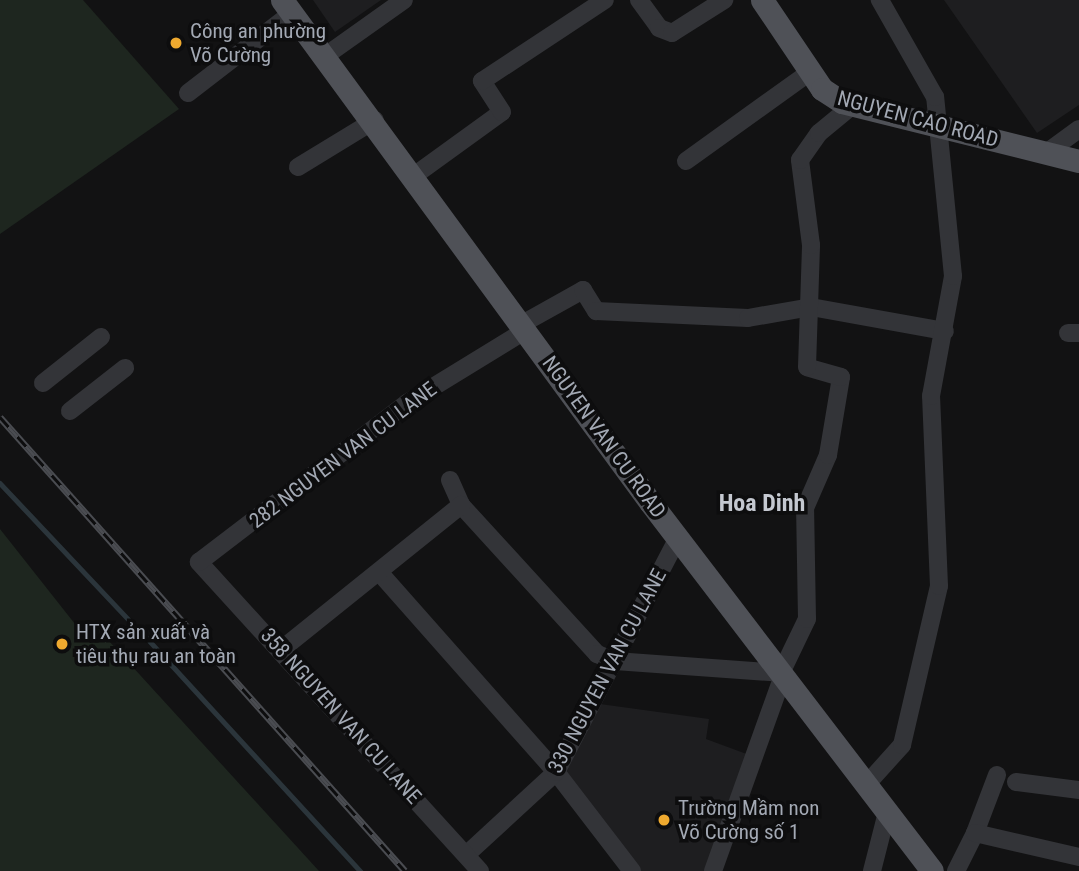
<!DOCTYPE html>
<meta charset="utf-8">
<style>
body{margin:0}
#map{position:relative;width:1079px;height:871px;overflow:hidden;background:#121213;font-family:"Roboto Condensed",sans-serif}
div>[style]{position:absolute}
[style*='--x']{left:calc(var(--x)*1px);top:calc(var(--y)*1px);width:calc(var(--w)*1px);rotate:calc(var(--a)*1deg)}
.built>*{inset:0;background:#1e1e20}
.green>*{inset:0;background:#1e261f}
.stream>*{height:4.5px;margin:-2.25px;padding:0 2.25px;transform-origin:2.25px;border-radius:2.25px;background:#2b353b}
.minor>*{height:18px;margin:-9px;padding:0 9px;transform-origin:9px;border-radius:9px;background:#333438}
.major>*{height:23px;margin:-11.5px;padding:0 11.5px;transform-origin:11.5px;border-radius:11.5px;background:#4f5157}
.rail>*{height:7px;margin-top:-3.5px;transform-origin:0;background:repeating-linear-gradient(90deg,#0d0d0e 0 13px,#4a4c51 0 26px);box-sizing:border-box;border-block:2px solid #4a4c51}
.dots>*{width:19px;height:19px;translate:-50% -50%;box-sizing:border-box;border:4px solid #0d0d0e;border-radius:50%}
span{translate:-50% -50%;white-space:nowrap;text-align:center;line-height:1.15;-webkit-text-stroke:7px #0d0d0e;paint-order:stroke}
.poi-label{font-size:21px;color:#a3a9b4}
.left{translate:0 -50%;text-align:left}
.street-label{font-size:21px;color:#a3a9b4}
.quarter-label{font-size:24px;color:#c4c8d0;font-weight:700}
</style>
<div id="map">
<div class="built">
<div style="clip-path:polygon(313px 0,381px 0,335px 32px)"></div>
<div style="clip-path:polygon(944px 0,1079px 0,1079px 105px,1037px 133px)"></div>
<div style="clip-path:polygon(600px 704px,709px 719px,706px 739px,752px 756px,708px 871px,637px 871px,562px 771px)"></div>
</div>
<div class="green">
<div style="clip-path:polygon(0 0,83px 0,179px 109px,0 234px)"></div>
<div style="clip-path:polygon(0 529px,90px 643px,109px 641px,319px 871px,0 871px)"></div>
</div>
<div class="stream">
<div style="--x:0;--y:483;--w:187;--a:46.7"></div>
<div style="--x:145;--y:636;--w:319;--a:47.5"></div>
</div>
<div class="minor">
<div style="--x:639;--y:0;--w:34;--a:54"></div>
<div style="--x:659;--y:28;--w:14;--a:21"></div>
<div style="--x:672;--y:33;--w:62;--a:-32.4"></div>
<div style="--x:328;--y:54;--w:93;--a:-35.4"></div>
<div style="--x:188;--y:93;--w:133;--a:-37.6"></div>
<div style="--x:1046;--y:153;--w:41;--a:-36"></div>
<div style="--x:686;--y:161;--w:153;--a:-35.7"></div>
<div style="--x:298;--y:167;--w:90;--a:-31.4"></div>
<div style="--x:415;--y:175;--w:107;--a:-35.9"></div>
<div style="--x:502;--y:112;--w:37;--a:-123"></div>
<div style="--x:482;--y:81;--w:147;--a:-33.4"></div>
<div style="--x:522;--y:324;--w:70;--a:-29.1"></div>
<div style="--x:583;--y:290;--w:25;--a:58"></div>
<div style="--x:596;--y:311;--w:152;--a:2.6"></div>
<div style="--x:748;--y:318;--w:64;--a:-9.9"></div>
<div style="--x:811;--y:307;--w:136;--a:10.2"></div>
<div style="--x:1068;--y:333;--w:11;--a:0"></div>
<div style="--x:43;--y:383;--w:74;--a:-38.4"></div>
<div style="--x:70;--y:411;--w:70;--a:-38"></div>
<div style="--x:450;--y:480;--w:27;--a:66"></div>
<div style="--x:461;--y:505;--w:202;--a:47.6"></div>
<div style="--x:597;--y:654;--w:19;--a:21"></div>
<div style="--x:615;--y:661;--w:166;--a:4.1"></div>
<div style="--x:781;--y:673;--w:60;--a:-64.3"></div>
<div style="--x:807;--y:619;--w:111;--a:-91"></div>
<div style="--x:805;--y:508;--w:58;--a:-66.5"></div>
<div style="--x:828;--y:455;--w:79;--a:-80.5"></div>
<div style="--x:841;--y:377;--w:35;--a:-164"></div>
<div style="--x:807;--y:367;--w:122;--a:-88.1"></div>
<div style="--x:811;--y:245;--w:86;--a:-97.4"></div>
<div style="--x:800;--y:160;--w:33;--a:-55"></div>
<div style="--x:819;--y:133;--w:44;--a:-39.5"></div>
<div style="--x:379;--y:572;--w:267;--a:48.5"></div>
<div style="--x:556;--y:772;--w:125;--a:52.5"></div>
<div style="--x:282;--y:649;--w:230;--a:-38.8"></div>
<div style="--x:1016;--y:782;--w:64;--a:7.2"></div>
<div style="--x:866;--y:785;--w:54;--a:-48"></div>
<div style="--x:902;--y:745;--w:163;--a:-76.9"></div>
<div style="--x:939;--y:586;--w:190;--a:-92.4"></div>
<div style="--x:931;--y:396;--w:122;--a:-79.6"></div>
<div style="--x:953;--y:276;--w:180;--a:-95.7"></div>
<div style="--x:935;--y:97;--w:112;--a:-119.6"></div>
<div style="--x:975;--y:833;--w:62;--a:-69.2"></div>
<div style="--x:466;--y:855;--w:122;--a:-42.7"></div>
<div style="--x:556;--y:772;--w:264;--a:-62.5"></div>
<div style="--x:480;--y:871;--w:418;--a:-132.3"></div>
<div style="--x:199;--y:562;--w:262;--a:-37.4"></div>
<div style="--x:407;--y:403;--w:140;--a:-31.5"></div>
<div style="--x:713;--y:871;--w:207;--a:-70.3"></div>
<div style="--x:872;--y:871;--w:61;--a:-75.7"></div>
<div style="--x:956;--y:871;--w:42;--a:-63.4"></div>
<div style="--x:975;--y:833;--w:107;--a:13"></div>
</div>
<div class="major">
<div style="--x:282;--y:0;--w:622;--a:53.76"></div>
<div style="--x:650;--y:502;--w:464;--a:52.6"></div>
<div style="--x:762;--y:0;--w:107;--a:56"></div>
<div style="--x:822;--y:89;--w:24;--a:33"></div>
<div style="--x:842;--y:102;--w:244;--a:14"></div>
</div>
<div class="rail">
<div style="--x:0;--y:417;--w:608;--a:48.26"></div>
</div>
<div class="dots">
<div style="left:176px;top:43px;background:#eea92f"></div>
<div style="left:62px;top:644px;background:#eea92f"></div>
<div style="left:664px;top:820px;background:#eea92f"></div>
</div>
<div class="poi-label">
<span class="left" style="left:190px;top:43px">Công an phường<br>Võ Cường</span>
<span class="left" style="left:76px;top:644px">HTX sản xuất và<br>tiêu thụ rau an toàn</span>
<span class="left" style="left:678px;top:820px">Trường Mầm non<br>Võ Cường số 1</span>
</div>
<div class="street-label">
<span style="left:918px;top:119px;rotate:15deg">NGUYEN CAO ROAD</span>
<span style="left:604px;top:437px;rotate:54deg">NGUYEN VAN CU ROAD</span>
<span style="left:343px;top:455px;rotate:-37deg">282 NGUYEN VAN CU LANE</span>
<span style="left:607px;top:671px;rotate:-62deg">330 NGUYEN VAN CU LANE</span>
<span style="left:341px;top:716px;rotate:48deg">358 NGUYEN VAN CU LANE</span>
</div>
<div class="quarter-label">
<span style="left:762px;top:504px">Hoa Dinh</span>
</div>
</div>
